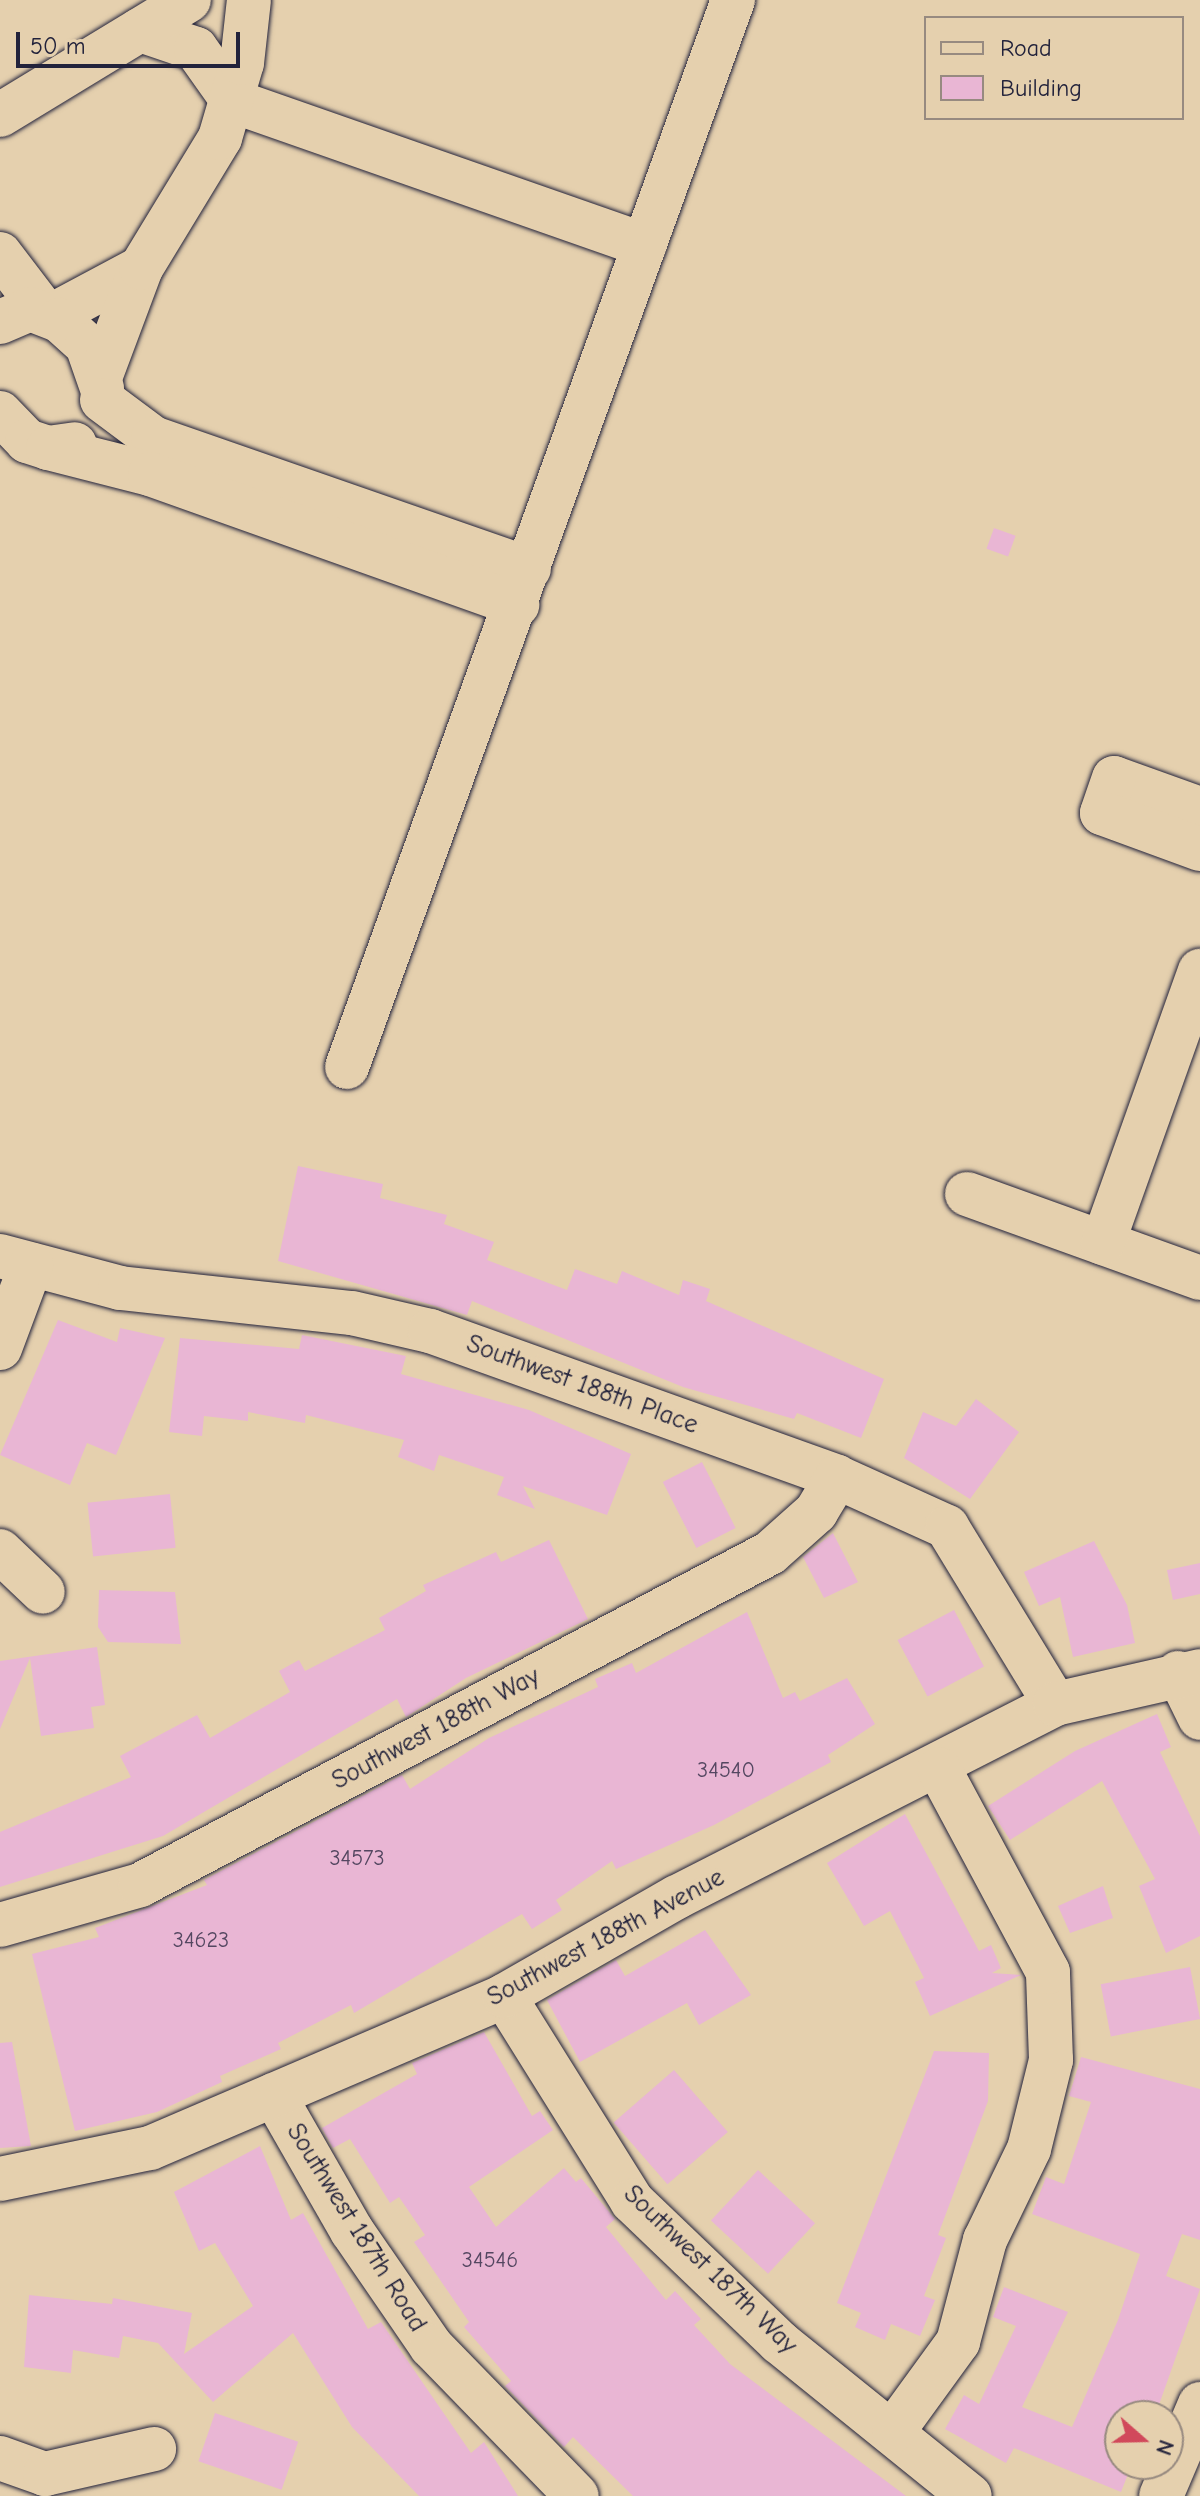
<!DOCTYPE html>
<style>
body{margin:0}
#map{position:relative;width:1200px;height:2496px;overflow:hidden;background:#e5d0ae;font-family:"Comic Neue",sans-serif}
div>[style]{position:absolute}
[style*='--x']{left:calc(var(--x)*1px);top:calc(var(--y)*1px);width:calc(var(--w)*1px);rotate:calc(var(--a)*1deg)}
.building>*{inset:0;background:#e9b6d4;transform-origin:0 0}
.roads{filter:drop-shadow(0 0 2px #22223b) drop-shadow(0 0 2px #22223b)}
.minor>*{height:44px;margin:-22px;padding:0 22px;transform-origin:22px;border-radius:22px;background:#e5d0ae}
span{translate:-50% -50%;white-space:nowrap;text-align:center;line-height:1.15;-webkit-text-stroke:7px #e5d0ae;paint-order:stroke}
.number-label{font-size:22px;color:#544761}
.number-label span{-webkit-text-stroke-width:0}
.street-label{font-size:26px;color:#22223b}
.legend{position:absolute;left:924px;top:16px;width:260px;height:104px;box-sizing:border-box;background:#e5d0ae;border:2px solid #978a80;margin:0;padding:10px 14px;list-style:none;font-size:24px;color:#22223b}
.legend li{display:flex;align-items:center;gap:16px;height:40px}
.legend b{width:40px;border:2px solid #978a80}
.north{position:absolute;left:1104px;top:2400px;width:80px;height:80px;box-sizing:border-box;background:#e5d0ae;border:2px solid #978a80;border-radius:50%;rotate:110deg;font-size:22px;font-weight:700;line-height:32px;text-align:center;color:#22223b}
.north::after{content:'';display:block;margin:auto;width:28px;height:36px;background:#d1495b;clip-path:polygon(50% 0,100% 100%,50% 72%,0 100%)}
.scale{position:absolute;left:16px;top:32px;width:224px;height:36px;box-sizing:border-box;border:4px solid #22223b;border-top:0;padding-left:10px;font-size:24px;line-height:28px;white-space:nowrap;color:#22223b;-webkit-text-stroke:6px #e5d0ae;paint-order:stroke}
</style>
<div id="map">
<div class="building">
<div style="left:994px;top:528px;width:23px;height:22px;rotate:20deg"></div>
<div style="clip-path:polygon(298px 1166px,383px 1184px,380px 1198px,447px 1215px,444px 1224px,494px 1242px,487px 1260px,567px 1290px,575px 1269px,617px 1284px,622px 1271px,679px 1295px,683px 1280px,710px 1289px,706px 1301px,884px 1379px,861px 1438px,797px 1413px,794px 1419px,683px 1387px,472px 1301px,467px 1315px,278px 1261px)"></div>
<div style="clip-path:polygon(58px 1320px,117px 1342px,120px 1328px,165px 1338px,116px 1455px,87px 1443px,70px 1485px,0 1455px)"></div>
<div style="clip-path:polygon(302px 1335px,406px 1356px,401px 1374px,529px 1410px,631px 1454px,607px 1515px,523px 1486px,535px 1509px,497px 1495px,504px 1477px,439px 1455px,434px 1471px,398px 1457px,404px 1440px,306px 1415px,305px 1423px,248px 1412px,248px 1421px,204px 1416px,202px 1436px,169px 1432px,180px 1338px,299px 1349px)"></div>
<div style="clip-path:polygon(976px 1399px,1019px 1432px,970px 1499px,904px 1458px,923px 1412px,956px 1426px)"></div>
<div style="left:702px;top:1462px;width:74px;height:44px;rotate:63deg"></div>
<div style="left:170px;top:1494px;width:54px;height:83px;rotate:84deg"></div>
<div style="clip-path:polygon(833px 1533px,858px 1582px,824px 1598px,803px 1557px)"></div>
<div style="clip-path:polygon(549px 1540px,588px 1619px,466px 1678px,406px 1717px,397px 1699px,163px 1836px,0 1887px,0 1832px,131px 1777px,120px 1756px,197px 1715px,210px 1738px,290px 1692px,279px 1671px,299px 1660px,305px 1671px,385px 1630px,379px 1618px,426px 1591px,423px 1585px,496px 1552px,501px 1562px)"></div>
<div style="clip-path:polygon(1094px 1541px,1127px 1605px,1135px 1643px,1073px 1657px,1060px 1597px,1039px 1606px,1024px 1572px)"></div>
<div style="clip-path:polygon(1200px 1563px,1200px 1594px,1173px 1600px,1167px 1570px)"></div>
<div style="clip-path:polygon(99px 1590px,175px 1592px,181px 1644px,108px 1642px,98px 1627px)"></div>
<div style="left:954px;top:1610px;width:64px;height:64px;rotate:62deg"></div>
<div style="clip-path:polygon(747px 1612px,783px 1698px,795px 1692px,800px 1701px,847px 1678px,875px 1724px,828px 1755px,831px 1762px,714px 1825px,616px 1869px,612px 1861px,556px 1900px,562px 1910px,532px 1929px,522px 1914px,354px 2013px,351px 2005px,278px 2043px,281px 2049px,220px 2076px,222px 2082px,157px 2112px,75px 2131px,32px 1954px,99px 1937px,95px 1928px,207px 1885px,204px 1880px,402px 1775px,410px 1789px,489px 1738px,598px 1687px,595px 1679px,632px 1663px,636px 1673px)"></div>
<div style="clip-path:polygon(97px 1647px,105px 1705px,91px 1707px,94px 1728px,41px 1736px,30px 1658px,0 1729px,0 1661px)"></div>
<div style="clip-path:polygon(1157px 1714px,1171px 1747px,1160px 1752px,1200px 1836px,1200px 1936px,1166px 1953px,1139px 1886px,1155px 1879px,1102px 1781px,1010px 1840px,988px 1806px,1075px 1751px)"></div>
<div style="clip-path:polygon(905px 1814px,979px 1951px,991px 1945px,1001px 1968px,992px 1973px,1021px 1975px,930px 2016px,915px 1982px,924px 1978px,890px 1911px,864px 1926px,827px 1863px)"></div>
<div style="clip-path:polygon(1103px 1886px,1113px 1918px,1070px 1933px,1058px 1906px)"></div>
<div style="clip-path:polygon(705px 1930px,751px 1995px,699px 2025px,687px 2003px,580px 2062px,547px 2000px,616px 1960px,625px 1976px)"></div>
<div style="left:1190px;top:1967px;width:53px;height:91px;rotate:79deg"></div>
<div style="clip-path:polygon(484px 2032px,532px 2116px,540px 2111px,553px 2130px,469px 2187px,496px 2227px,564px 2168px,576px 2182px,581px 2178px,615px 2219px,606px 2227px,666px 2300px,675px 2291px,701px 2319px,694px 2325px,730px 2364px,906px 2496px,633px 2496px,573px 2437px,564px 2447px,505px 2386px,511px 2381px,464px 2327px,469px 2322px,414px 2242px,425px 2235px,399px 2197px,390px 2203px,350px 2139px,333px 2148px,322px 2128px,417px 2074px,412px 2063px)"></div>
<div style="clip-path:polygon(12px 2042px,31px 2146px,0 2148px,0 2043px)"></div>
<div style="clip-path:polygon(934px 2051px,989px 2053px,988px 2101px,938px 2235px,946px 2238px,924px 2296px,935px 2300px,920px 2336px,891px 2324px,885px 2340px,855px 2327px,861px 2313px,837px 2303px)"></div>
<div style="clip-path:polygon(1081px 2057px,1200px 2089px,1200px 2240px,1182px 2234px,1166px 2276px,1200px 2289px,1155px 2416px,1120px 2416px,1120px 2464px,1132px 2464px,1121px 2492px,1014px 2448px,1006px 2463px,945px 2429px,964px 2395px,979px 2404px,1016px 2326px,993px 2317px,1004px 2287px,1068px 2312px,1022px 2407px,1072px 2427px,1118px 2320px,1140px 2254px,1032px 2214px,1046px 2177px,1064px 2184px,1091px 2102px,1069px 2096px)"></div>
<div style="left:674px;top:2070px;width:82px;height:80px;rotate:49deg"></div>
<div style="clip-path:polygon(260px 2146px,291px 2220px,303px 2213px,368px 2329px,381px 2322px,471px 2453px,484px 2442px,518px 2496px,419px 2496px,352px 2427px,293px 2333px,213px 2402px,158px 2343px,123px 2336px,119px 2358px,73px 2350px,71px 2373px,24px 2367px,29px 2295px,112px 2304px,113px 2298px,192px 2313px,184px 2354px,253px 2306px,215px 2243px,199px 2251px,174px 2192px)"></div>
<div style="left:758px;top:2170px;width:78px;height:69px;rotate:43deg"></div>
<div style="left:215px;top:2413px;width:88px;height:51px;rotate:19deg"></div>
</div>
<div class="roads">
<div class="minor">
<div style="--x:140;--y:30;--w:59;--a:18.7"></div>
<div style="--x:196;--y:49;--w:64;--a:54.6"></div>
<div style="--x:233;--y:101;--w:436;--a:19.3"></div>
<div style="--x:0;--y:115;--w:221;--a:-31.3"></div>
<div style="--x:0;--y:254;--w:74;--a:52.7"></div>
<div style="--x:51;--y:316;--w:102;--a:-28.1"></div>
<div style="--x:0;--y:322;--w:33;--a:-23"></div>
<div style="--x:30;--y:309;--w:31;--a:21"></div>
<div style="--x:59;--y:320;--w:38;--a:42"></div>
<div style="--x:87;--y:345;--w:46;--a:70.8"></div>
<div style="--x:101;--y:375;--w:114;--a:-69.5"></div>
<div style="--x:141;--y:268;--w:152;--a:-58.7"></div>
<div style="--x:220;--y:138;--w:78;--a:-73.7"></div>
<div style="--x:242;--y:63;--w:63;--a:-83.7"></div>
<div style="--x:102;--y:400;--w:64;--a:36.7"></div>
<div style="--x:153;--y:438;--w:398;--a:19.2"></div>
<div style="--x:0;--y:413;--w:39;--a:46"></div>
<div style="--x:27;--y:441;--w:22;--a:18"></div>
<div style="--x:48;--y:448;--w:27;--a:-8"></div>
<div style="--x:48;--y:448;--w:105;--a:14.3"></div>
<div style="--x:150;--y:474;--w:390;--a:19.6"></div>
<div style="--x:1200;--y:809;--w:91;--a:-160.2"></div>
<div style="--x:1114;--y:778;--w:37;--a:109"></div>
<div style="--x:1102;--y:813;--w:104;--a:20.2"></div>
<div style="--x:347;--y:1067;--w:1135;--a:-70.11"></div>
<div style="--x:967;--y:1194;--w:248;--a:19.8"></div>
<div style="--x:1103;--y:1243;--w:289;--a:-70.4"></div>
<div style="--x:0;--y:1256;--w:124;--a:14.9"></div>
<div style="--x:120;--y:1288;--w:233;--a:6.2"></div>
<div style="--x:352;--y:1313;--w:80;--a:13"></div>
<div style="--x:430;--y:1331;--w:432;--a:19.7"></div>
<div style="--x:837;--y:1477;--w:121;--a:24.4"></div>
<div style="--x:947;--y:1527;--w:207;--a:58.6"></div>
<div style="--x:0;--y:1348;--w:89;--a:-69.5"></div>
<div style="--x:0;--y:1551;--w:59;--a:43.6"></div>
<div style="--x:1178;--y:1673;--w:50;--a:63.9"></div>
<div style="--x:0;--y:1925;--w:146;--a:-15.9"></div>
<div style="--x:140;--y:1885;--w:712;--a:-27.79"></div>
<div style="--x:770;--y:1553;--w:62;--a:-41.7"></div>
<div style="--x:816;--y:1512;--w:41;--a:-59"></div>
<div style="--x:504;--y:1996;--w:242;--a:58"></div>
<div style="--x:632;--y:2201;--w:204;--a:43.8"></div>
<div style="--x:779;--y:2342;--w:245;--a:38.9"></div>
<div style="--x:274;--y:2095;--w:157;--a:60.2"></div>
<div style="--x:352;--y:2231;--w:140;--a:55.5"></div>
<div style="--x:431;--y:2346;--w:209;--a:45.8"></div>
<div style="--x:0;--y:2179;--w:153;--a:-11.7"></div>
<div style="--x:150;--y:2148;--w:385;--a:-23.2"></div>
<div style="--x:504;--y:1996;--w:199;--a:-29.8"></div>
<div style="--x:677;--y:1897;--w:424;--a:-27"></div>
<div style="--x:1055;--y:1704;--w:149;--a:-12.8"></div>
<div style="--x:894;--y:2430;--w:109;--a:-54"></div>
<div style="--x:958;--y:2342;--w:106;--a:-75.2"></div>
<div style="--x:985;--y:2240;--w:101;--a:-64.2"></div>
<div style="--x:1029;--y:2149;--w:92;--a:-76.1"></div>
<div style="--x:1051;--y:2060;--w:88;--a:-92"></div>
<div style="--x:1048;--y:1972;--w:230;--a:-118.2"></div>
<div style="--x:0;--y:2458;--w:48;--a:19.6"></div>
<div style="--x:45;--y:2474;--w:112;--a:-12.9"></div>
<div style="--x:1161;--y:2496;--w:100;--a:-67"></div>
</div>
</div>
<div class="number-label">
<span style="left:726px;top:1771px">34540</span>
<span style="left:357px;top:1859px">34573</span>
<span style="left:201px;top:1941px">34623</span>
<span style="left:490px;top:2261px">34546</span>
</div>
<div class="street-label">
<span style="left:582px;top:1385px;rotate:20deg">Southwest 188th Place</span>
<span style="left:436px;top:1729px;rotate:-28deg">Southwest 188th Way</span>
<span style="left:606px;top:1938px;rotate:-28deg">Southwest 188th Avenue</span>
<span style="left:356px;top:2228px;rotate:58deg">Southwest 187th Road</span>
<span style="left:710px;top:2270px;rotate:44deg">Southwest 187th Way</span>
</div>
<ul class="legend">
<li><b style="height:10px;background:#e5d0ae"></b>Road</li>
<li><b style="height:22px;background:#e9b6d4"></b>Building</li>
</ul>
<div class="north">N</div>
<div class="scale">50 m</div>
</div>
